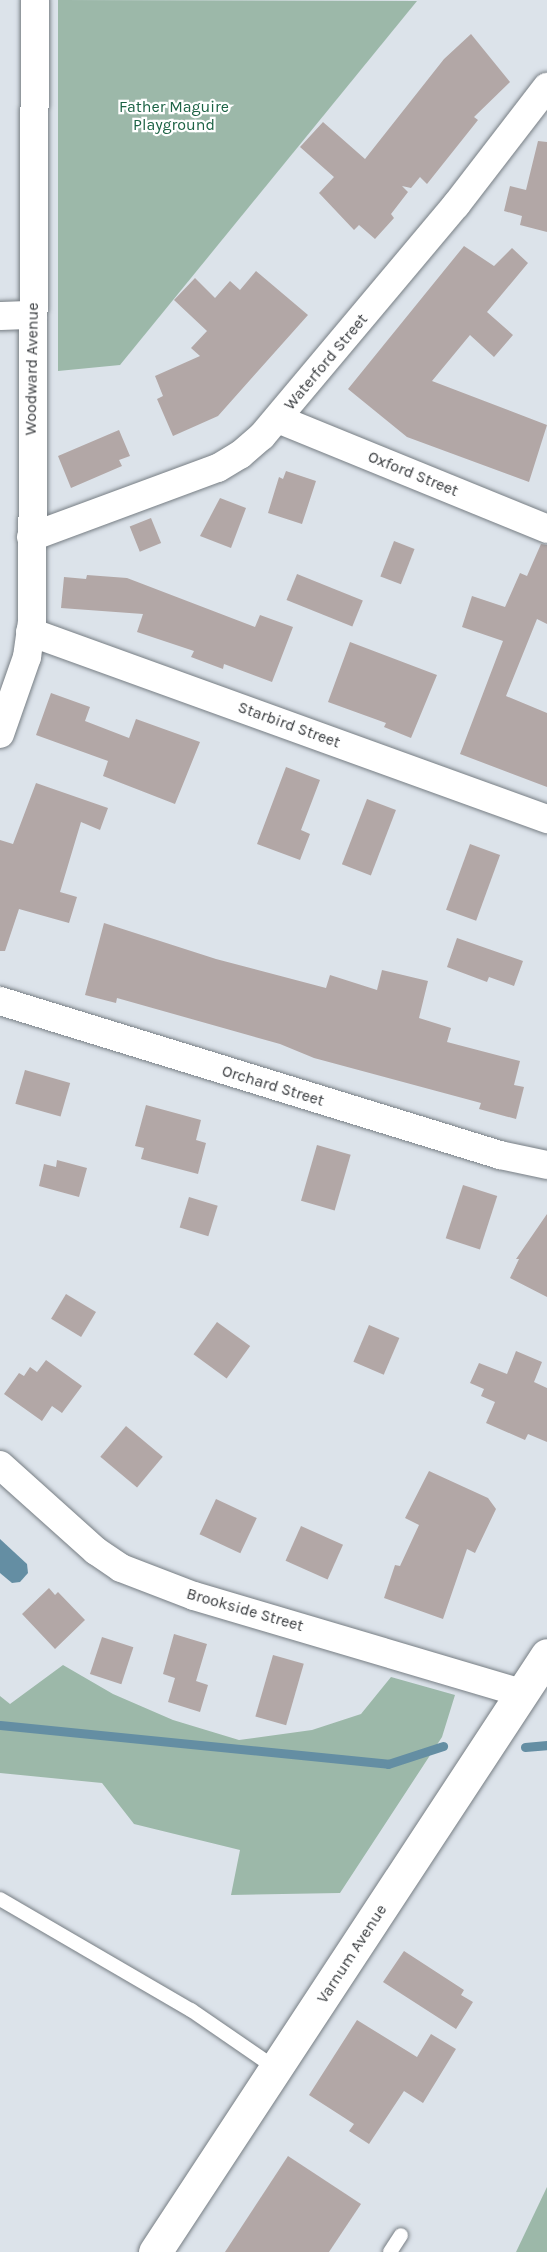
<!DOCTYPE html>
<style>
body{margin:0}
#map{position:relative;width:547px;height:2252px;overflow:hidden;background:#dce3ea;font-family:Karla,sans-serif}
div>[style]{position:absolute}
[style*='--x']{left:calc(var(--x)*1px);top:calc(var(--y)*1px);width:calc(var(--w)*1px);rotate:calc(var(--a)*1deg)}
.green>*{inset:0;background:#9cb8a9}
.water>*{inset:0;background:#648ea3}
.stream>*{height:9px;margin:-4.5px;padding:0 4.5px;transform-origin:4.5px;border-radius:4.5px;background:#648ea3}
.building>*{inset:0;background:#b2a7a6;transform-origin:0 0}
.roads{filter:drop-shadow(0 0 2px #777e84) drop-shadow(0 0 2px #777e84)}
.lane>*{height:14px;margin:-7px;padding:0 7px;transform-origin:7px;border-radius:7px;background:#fff}
.street>*{height:28px;margin:-14px;padding:0 14px;transform-origin:14px;border-radius:14px;background:#fff}
.secondary>*{height:33px;margin:-16.5px;padding:0 16.5px;transform-origin:16.5px;border-radius:16.5px;background:#fff}
span{translate:-50% -50%;white-space:nowrap;text-align:center;line-height:1.15;-webkit-text-stroke:4.5px #fff;paint-order:stroke}
.park-label{font-size:16px;color:#1d6345}
.street-label{font-size:16px;color:#383b3e}
</style>
<div id="map">
<div class="green">
<div style="clip-path:polygon(58px 0,417px 1px,120px 365px,58px 371px)"></div>
<div style="clip-path:polygon(63px 1665px,113px 1694px,173px 1720px,239px 1740px,312px 1730px,361px 1714px,391px 1677px,455px 1695px,442px 1737px,340px 1893px,231px 1895px,240px 1850px,134px 1824px,102px 1783px,0 1773px,0 1696px,10px 1704px)"></div>
<div style="clip-path:polygon(547px 2187px,547px 2252px,516px 2252px)"></div>
</div>
<div class="water">
<div style="clip-path:polygon(0 1539px,27px 1564px,28px 1573px,20px 1582px,12px 1583px,0 1573px)"></div>
</div>
<div class="stream">
<div style="--x:0;--y:1725;--w:390;--a:5.7"></div>
<div style="--x:388;--y:1764;--w:58;--a:-18.1"></div>
<div style="--x:525;--y:1747;--w:22;--a:-5"></div>
</div>
<div class="building">
<div style="clip-path:polygon(471px 34px,510px 82px,474px 117px,478px 120px,427px 184px,420px 177px,411px 188px,402px 186px,408px 192px,391px 214px,394px 218px,375px 239px,359px 225px,354px 230px,319px 193px,334px 177px,300px 147px,323px 122px,365px 159px,444px 59px)"></div>
<div style="clip-path:polygon(538px 141px,547px 142px,547px 232px,520px 225px,522px 216px,504px 211px,510px 186px,526px 190px)"></div>
<div style="clip-path:polygon(464px 246px,494px 266px,512px 248px,528px 263px,487px 312px,513px 335px,494px 357px,470px 335px,432px 381px,547px 425px,529px 482px,407px 437px,348px 389px)"></div>
<div style="clip-path:polygon(256px 271px,308px 315px,218px 416px,173px 436px,157px 399px,163px 396px,155px 376px,200px 356px,191px 348px,207px 331px,174px 300px,195px 278px,215px 298px,230px 281px,240px 290px)"></div>
<div style="clip-path:polygon(119px 430px,130px 456px,119px 460px,122px 466px,71px 488px,58px 456px)"></div>
<div style="clip-path:polygon(286px 471px,316px 481px,302px 524px,268px 513px,279px 477px,283px 479px)"></div>
<div style="clip-path:polygon(220px 498px,246px 508px,231px 548px,200px 536px)"></div>
<div style="left:151px;top:518px;width:27px;height:23px;rotate:68deg"></div>
<div style="left:394px;top:541px;width:22px;height:38px;rotate:21deg"></div>
<div style="clip-path:polygon(541px 544px,547px 545px,547px 624px,537px 619px,506px 696px,547px 713px,547px 787px,460px 754px,503px 641px,462px 627px,472px 596px,505px 607px,520px 573px,527px 576px)"></div>
<div style="left:297px;top:574px;width:71px;height:28px;rotate:22deg"></div>
<div style="clip-path:polygon(87px 575px,127px 578px,255px 627px,260px 615px,293px 627px,272px 682px,224px 664px,223px 669px,191px 657px,194px 651px,137px 632px,143px 614px,61px 608px,64px 577px,86px 579px)"></div>
<div style="clip-path:polygon(350px 642px,437px 675px,411px 738px,384px 727px,386px 723px,328px 702px)"></div>
<div style="clip-path:polygon(51px 693px,90px 707px,85px 721px,129px 738px,136px 719px,200px 742px,175px 804px,103px 776px,108px 761px,36px 735px)"></div>
<div style="clip-path:polygon(286px 767px,320px 780px,301px 830px,310px 834px,300px 860px,257px 844px)"></div>
<div style="clip-path:polygon(36px 783px,108px 808px,100px 830px,81px 822px,60px 892px,77px 897px,69px 923px,19px 909px,5px 951px,0 951px,0 840px,13px 844px)"></div>
<div style="left:367px;top:799px;width:31px;height:70px;rotate:21deg"></div>
<div style="left:470px;top:844px;width:32px;height:70px;rotate:20deg"></div>
<div style="clip-path:polygon(104px 923px,216px 959px,326px 988px,330px 975px,377px 990px,382px 970px,428px 981px,419px 1018px,451px 1028px,447px 1042px,520px 1061px,514px 1085px,524px 1087px,516px 1119px,479px 1109px,481px 1103px,314px 1058px,280px 1044px,117px 998px,116px 1003px,85px 995px)"></div>
<div style="clip-path:polygon(457px 938px,523px 961px,514px 986px,489px 977px,487px 982px,447px 967px)"></div>
<div style="left:25px;top:1070px;width:47px;height:35px;rotate:16deg"></div>
<div style="clip-path:polygon(146px 1105px,201px 1120px,196px 1140px,206px 1143px,198px 1174px,141px 1159px,144px 1148px,135px 1146px)"></div>
<div style="left:317px;top:1145px;width:35px;height:58px;rotate:16deg"></div>
<div style="clip-path:polygon(57px 1160px,87px 1168px,79px 1197px,39px 1186px,44px 1164px,56px 1167px)"></div>
<div style="left:463px;top:1185px;width:36px;height:56px;rotate:18deg"></div>
<div style="left:189px;top:1197px;width:30px;height:32px;rotate:17deg"></div>
<div style="clip-path:polygon(547px 1214px,547px 1297px,510px 1278px,519px 1259px,516px 1259px)"></div>
<div style="left:66px;top:1294px;width:35px;height:29px;rotate:31deg"></div>
<div style="left:217px;top:1322px;width:41px;height:40px;rotate:36deg"></div>
<div style="left:369px;top:1325px;width:33px;height:40px;rotate:23deg"></div>
<div style="clip-path:polygon(516px 1351px,542px 1362px,534px 1382px,547px 1388px,547px 1442px,528px 1434px,525px 1440px,486px 1423px,495px 1402px,481px 1396px,484px 1389px,470px 1383px,479px 1363px,507px 1374px)"></div>
<div style="clip-path:polygon(46px 1360px,82px 1386px,62px 1413px,52px 1406px,42px 1421px,4px 1394px,19px 1373px,24px 1376px,30px 1367px,37px 1372px)"></div>
<div style="left:126px;top:1426px;width:48px;height:40px;rotate:40deg"></div>
<div style="clip-path:polygon(429px 1471px,488px 1498px,496px 1509px,475px 1553px,467px 1549px,443px 1619px,384px 1598px,395px 1565px,400px 1566px,419px 1525px,405px 1518px)"></div>
<div style="left:216px;top:1499px;width:45px;height:39px;rotate:25deg"></div>
<div style="left:301px;top:1526px;width:46px;height:38px;rotate:24deg"></div>
<div style="clip-path:polygon(49px 1588px,55px 1595px,58px 1592px,85px 1620px,55px 1649px,22px 1614px)"></div>
<div style="clip-path:polygon(174px 1634px,207px 1644px,196px 1681px,208px 1685px,200px 1712px,168px 1702px,175px 1678px,163px 1674px)"></div>
<div style="left:102px;top:1637px;width:33px;height:39px;rotate:18deg"></div>
<div style="left:273px;top:1655px;width:32px;height:64px;rotate:16deg"></div>
<div style="clip-path:polygon(404px 1951px,464px 1990px,461px 1995px,473px 2002px,456px 2029px,383px 1982px)"></div>
<div style="clip-path:polygon(357px 2020px,417px 2057px,431px 2034px,456px 2049px,423px 2103px,404px 2091px,369px 2144px,349px 2131px,354px 2124px,309px 2095px)"></div>
<div style="clip-path:polygon(288px 2156px,361px 2204px,329px 2252px,225px 2252px)"></div>
</div>
<div class="roads">
<div class="lane">
<div style="--x:0;--y:1899;--w:221;--a:30.2"></div>
<div style="--x:191;--y:2010;--w:104;--a:34.5"></div>
<div style="--x:390;--y:2252;--w:20;--a:-57"></div>
</div>
<div class="street">
<div style="--x:0;--y:316;--w:33;--a:-2"></div>
<div style="--x:278;--y:419;--w:291;--a:22.2"></div>
<div style="--x:31;--y:537;--w:199;--a:-20.3"></div>
<div style="--x:218;--y:468;--w:26;--a:-31"></div>
<div style="--x:240;--y:455;--w:29;--a:-41"></div>
<div style="--x:262;--y:436;--w:302;--a:-50"></div>
<div style="--x:456;--y:205;--w:149;--a:-52.4"></div>
<div style="--x:30;--y:632;--w:550;--a:19.89"></div>
<div style="--x:0;--y:734;--w:82;--a:-70.7"></div>
<div style="--x:27;--y:657;--w:34;--a:-82"></div>
<div style="--x:32;--y:623;--w:623;--a:-89.72"></div>
<div style="--x:0;--y:1001;--w:523;--a:17.12"></div>
<div style="--x:500;--y:1155;--w:48;--a:12"></div>
<div style="--x:0;--y:1465;--w:129;--a:41.9"></div>
<div style="--x:96;--y:1551;--w:30;--a:34"></div>
<div style="--x:121;--y:1568;--w:78;--a:21"></div>
<div style="--x:194;--y:1596;--w:342;--a:16.5"></div>
</div>
<div class="secondary">
<div style="--x:155;--y:2252;--w:714;--a:-56.71"></div>
</div>
</div>
<div class="park-label">
<span style="left:174px;top:116px">Father Maguire<br>Playground</span>
</div>
<div class="street-label">
<span style="left:326px;top:362px;rotate:-50deg">Waterford Street</span>
<span style="left:32px;top:369px;rotate:-89deg">Woodward Avenue</span>
<span style="left:413px;top:474px;rotate:22deg">Oxford Street</span>
<span style="left:289px;top:725px;rotate:20deg">Starbird Street</span>
<span style="left:273px;top:1086px;rotate:17deg">Orchard Street</span>
<span style="left:245px;top:1610px;rotate:16deg">Brookside Street</span>
<span style="left:352px;top:1954px;rotate:-57deg">Varnum Avenue</span>
</div>
</div>
